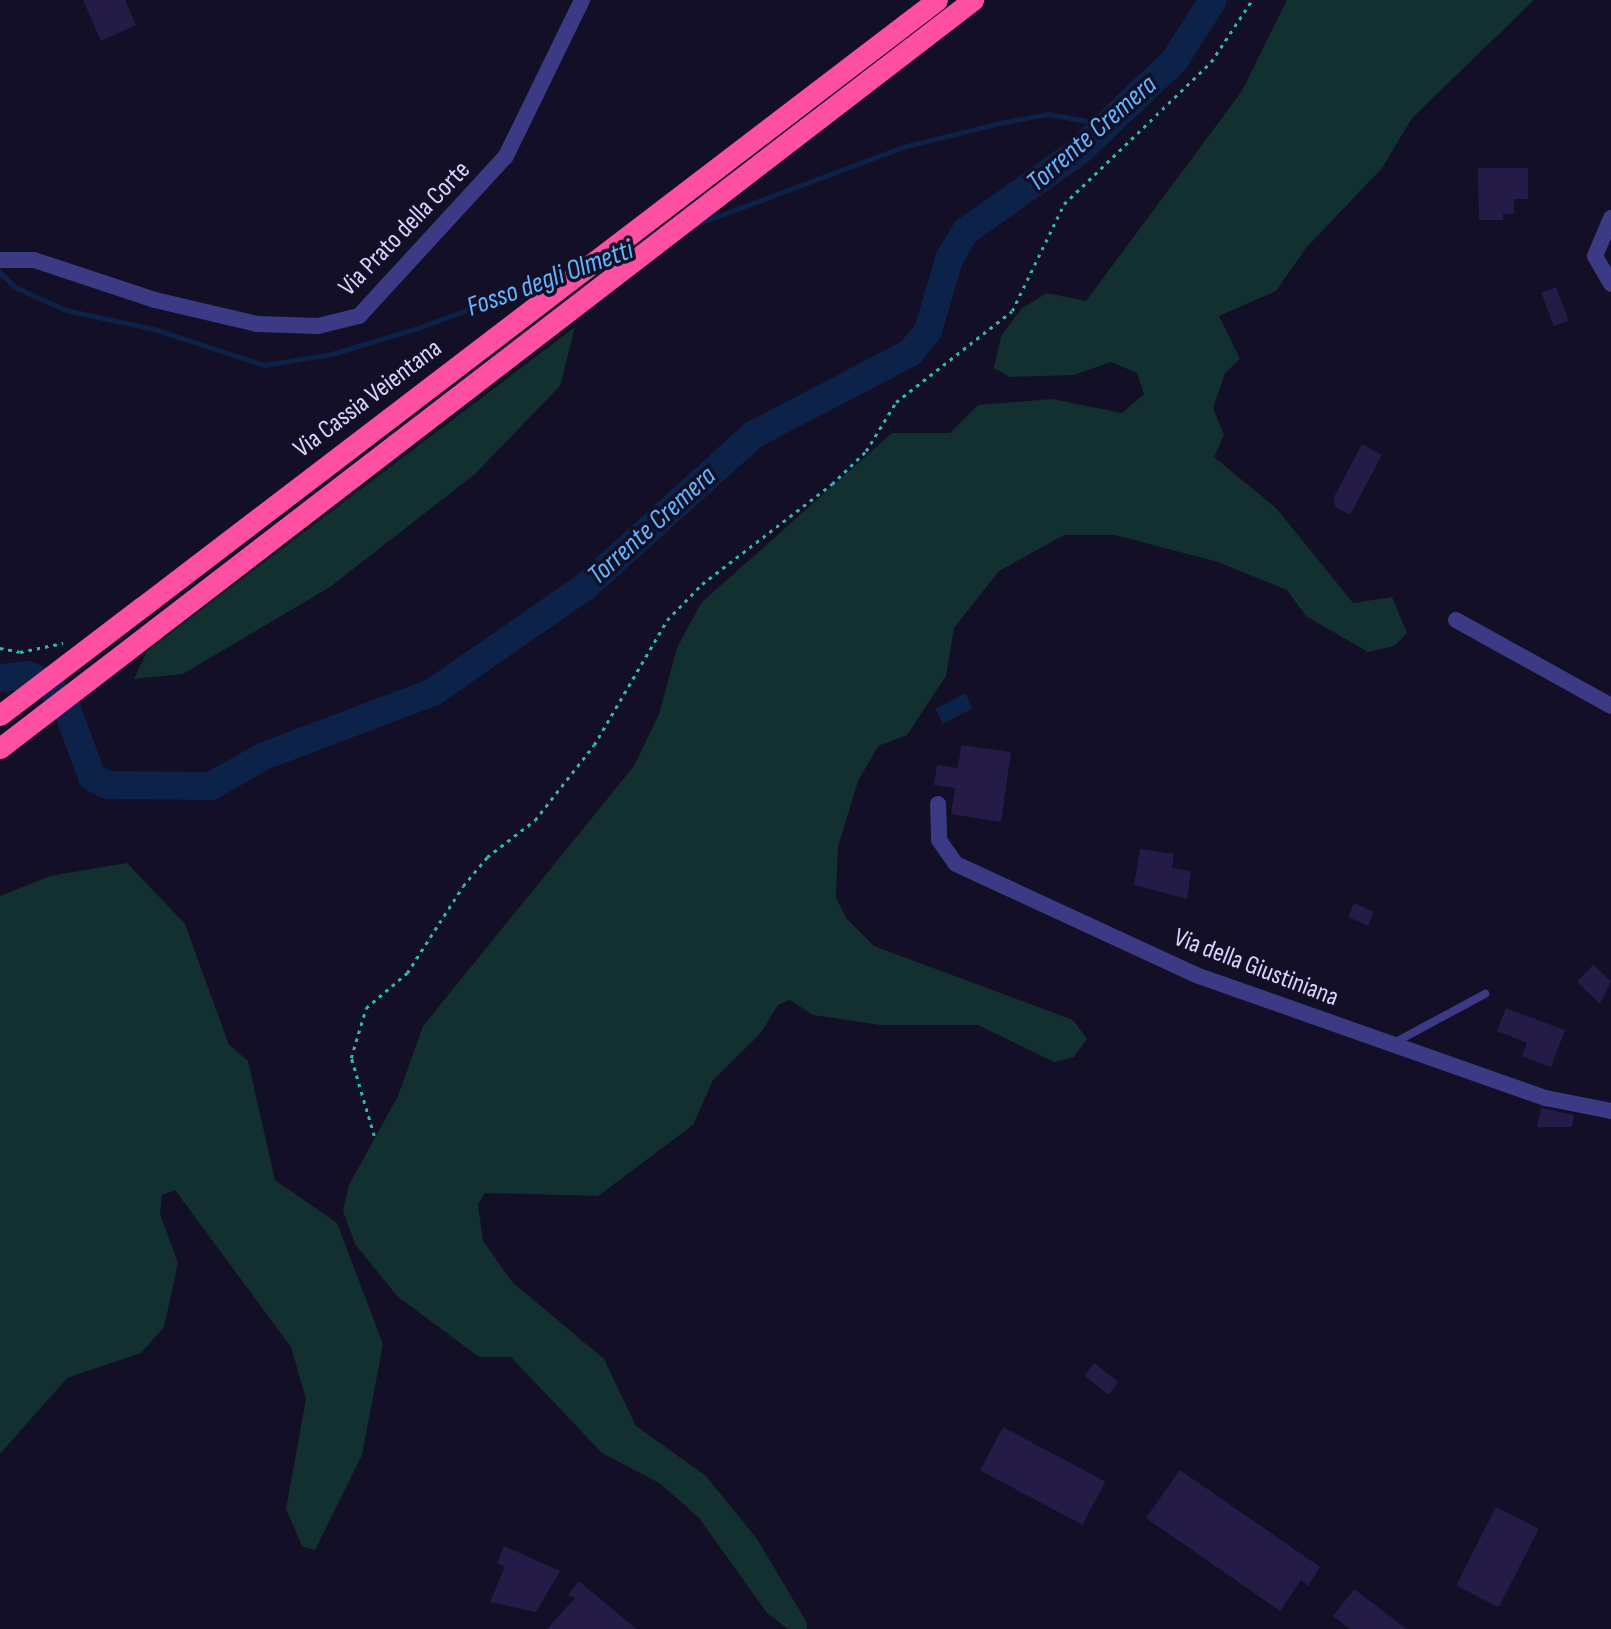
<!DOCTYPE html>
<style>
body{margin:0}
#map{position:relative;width:1611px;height:1629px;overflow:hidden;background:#130f26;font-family:"Sofia Sans Condensed",sans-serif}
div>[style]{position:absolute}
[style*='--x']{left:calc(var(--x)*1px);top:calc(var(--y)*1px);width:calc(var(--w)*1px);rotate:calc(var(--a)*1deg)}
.green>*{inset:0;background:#12302f}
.water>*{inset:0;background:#0c2248;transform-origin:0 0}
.stream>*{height:4.5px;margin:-2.25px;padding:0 2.25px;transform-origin:2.25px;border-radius:2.25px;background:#0c2248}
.river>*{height:28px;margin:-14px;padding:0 14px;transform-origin:14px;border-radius:14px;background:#0c2248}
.building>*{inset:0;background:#241b47;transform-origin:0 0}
.path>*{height:2.5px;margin-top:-1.25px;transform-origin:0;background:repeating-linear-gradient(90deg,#2fb8b0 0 3.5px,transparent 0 8.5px)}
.lane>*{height:8px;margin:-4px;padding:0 4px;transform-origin:4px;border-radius:4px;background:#3d3a85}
.street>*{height:16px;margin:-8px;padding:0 8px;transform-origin:8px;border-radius:8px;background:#3d3a85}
.highway>*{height:21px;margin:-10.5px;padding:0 10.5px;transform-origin:10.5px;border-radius:10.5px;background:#ff4fa3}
.highway-bridge>*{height:21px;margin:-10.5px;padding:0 10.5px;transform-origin:10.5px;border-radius:10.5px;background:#ff4fa3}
span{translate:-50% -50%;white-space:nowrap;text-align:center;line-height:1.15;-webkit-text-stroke:7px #130f26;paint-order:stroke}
.street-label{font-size:26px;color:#d9d4ff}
.water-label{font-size:28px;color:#62b6ff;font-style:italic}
</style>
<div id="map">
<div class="green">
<div style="clip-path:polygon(1287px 0,1534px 0,1412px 118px,1382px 168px,1306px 248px,1276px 291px,1219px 316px,1240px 359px,1225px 373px,1213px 408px,1224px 435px,1214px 457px,1276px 508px,1353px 603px,1392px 597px,1407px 633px,1394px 646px,1368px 652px,1306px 616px,1287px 590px,1218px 562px,1115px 535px,1064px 535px,999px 571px,954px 628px,946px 676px,907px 735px,878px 746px,858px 781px,838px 847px,836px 897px,846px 918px,874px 946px,1073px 1020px,1087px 1039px,1074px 1057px,1054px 1062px,978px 1025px,880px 1025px,813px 1015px,790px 1000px,778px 1005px,760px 1034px,713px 1080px,693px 1125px,598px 1196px,485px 1193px,478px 1204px,483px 1241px,513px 1283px,604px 1359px,636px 1426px,706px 1476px,757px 1539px,807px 1623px,807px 1629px,788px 1629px,767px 1613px,699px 1518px,661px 1484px,602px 1453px,511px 1357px,479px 1357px,397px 1296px,355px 1244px,343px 1211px,349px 1185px,398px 1096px,423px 1026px,634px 766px,659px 714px,677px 648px,701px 603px,892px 433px,950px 433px,978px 405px,1052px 399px,1122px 413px,1144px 394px,1137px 373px,1111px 362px,1074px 375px,1010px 377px,994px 368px,1001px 336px,1022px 308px,1047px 293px,1086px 301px,1242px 91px)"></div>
<div style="clip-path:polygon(575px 327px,560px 386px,475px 474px,330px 587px,183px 674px,134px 679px,147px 651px)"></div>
<div style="clip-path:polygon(127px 863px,185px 924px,229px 1045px,248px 1061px,275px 1180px,337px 1223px,383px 1344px,362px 1455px,315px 1550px,302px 1546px,286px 1509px,306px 1399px,291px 1347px,175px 1190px,162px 1195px,160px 1214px,178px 1263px,164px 1327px,141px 1353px,67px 1378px,0 1454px,0 896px,50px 876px)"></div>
</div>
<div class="water">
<div style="left:965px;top:693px;width:17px;height:34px;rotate:62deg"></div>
</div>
<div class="stream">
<div style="--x:697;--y:224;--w:220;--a:-20.5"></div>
<div style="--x:903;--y:147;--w:100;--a:-13.9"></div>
<div style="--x:1000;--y:123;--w:49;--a:-10.6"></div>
<div style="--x:1048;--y:114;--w:57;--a:10.1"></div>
<div style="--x:0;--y:272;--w:21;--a:45"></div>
<div style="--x:15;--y:287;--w:56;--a:24.3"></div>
<div style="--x:66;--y:310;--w:90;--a:12.2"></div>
<div style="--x:154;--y:329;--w:116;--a:18.1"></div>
<div style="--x:264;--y:365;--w:69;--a:-9.2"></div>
<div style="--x:332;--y:354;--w:93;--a:-16.9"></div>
<div style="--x:421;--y:327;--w:149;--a:-20.4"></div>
</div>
<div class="river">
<div style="--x:0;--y:678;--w:27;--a:-6"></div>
<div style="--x:27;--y:675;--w:24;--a:22"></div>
<div style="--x:49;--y:684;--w:34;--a:56"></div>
<div style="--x:68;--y:712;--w:69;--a:69.7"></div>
<div style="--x:92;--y:777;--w:18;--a:27"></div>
<div style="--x:108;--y:785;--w:103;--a:0.6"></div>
<div style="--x:211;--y:786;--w:61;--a:-29.5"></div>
<div style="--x:264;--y:756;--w:181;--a:-20.7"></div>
<div style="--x:433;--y:692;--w:186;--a:-34.7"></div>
<div style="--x:586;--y:586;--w:225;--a:-42.1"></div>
<div style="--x:753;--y:435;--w:177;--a:-27.6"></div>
<div style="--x:910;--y:353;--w:28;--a:-51"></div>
<div style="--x:928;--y:331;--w:75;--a:-73.7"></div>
<div style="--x:949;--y:259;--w:33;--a:-59"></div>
<div style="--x:966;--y:231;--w:137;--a:-35.2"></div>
<div style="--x:1078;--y:152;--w:132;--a:-43.5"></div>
<div style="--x:1174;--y:61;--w:72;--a:-57.4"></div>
</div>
<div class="building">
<div style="clip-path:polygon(83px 0,125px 0,136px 25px,101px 41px)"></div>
<div style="clip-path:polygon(1478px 168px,1528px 168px,1528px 199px,1514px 199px,1514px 214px,1503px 214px,1503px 220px,1479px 220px)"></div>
<div style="left:1556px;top:287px;width:36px;height:16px;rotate:69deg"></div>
<div style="clip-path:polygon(1362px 444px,1382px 455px,1350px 515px,1335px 507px,1334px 497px)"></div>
<div style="clip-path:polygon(961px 745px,1011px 752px,1001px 822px,951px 814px,955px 788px,934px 785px,937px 765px,958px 768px)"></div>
<div style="clip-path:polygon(1140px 849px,1174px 854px,1172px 868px,1191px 871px,1187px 899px,1134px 885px)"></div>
<div style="left:1354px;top:903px;width:22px;height:15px;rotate:24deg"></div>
<div style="clip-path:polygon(1593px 965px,1611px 981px,1600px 1004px,1577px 982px)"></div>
<div style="clip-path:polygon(1506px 1008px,1565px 1030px,1551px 1067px,1522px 1056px,1527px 1043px,1497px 1031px)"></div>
<div style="clip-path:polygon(1541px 1108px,1574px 1115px,1572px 1127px,1537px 1127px)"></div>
<div style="left:1094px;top:1363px;width:31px;height:16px;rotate:38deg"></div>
<div style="left:1003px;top:1427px;width:116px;height:49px;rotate:28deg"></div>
<div style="clip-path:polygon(1180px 1470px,1320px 1567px,1308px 1586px,1301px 1580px,1280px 1611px,1146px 1518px)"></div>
<div style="left:1496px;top:1507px;width:48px;height:88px;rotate:27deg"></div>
<div style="clip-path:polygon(504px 1546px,560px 1571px,536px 1612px,490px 1602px,505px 1566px,497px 1563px)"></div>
<div style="clip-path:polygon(579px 1581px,636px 1629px,547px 1629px,575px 1598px,568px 1595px)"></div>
<div style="clip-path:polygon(1354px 1589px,1407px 1629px,1350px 1629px,1333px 1616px)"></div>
</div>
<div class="path">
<div style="--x:0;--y:648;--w:20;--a:11"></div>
<div style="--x:20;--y:652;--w:44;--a:-11.8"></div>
<div style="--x:374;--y:1136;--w:81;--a:-106.4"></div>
<div style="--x:351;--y:1058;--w:52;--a:-73.3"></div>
<div style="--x:366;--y:1008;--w:54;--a:-40.5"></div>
<div style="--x:407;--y:973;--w:103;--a:-57.2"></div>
<div style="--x:463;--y:886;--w:38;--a:-50"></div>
<div style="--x:487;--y:857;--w:61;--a:-37.6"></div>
<div style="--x:535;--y:820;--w:95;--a:-51.8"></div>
<div style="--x:594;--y:745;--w:145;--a:-59.7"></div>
<div style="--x:667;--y:620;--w:50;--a:-45.8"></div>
<div style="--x:702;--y:584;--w:164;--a:-37.6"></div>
<div style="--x:832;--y:484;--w:47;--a:-44.1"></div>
<div style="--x:866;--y:451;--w:57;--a:-58.5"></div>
<div style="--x:896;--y:402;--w:147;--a:-38.1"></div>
<div style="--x:1012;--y:311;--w:119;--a:-64.1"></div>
<div style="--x:1064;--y:204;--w:204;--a:-44"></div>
<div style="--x:1211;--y:62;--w:74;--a:-56.5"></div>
</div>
<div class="lane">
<div style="--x:1392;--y:1044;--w:106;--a:-28.3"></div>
</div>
<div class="street">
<div style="--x:1611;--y:218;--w:41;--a:112.8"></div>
<div style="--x:1595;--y:256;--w:32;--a:60"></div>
<div style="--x:0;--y:260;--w:34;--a:0"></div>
<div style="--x:34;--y:260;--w:127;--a:18.3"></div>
<div style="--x:155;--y:300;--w:105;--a:13.2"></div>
<div style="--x:257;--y:324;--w:61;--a:1.9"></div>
<div style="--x:318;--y:326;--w:42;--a:-13.7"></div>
<div style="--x:359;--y:316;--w:217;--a:-47.4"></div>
<div style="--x:506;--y:156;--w:174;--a:-64"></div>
<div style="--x:1456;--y:620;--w:177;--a:29"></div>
<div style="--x:938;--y:804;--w:36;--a:88"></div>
<div style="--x:939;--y:840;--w:29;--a:55"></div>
<div style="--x:956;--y:864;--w:264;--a:24.8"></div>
<div style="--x:1196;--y:975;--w:371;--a:19.4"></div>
<div style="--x:1546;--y:1098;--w:66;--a:11.3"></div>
</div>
<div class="highway">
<div style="--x:142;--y:607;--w:1000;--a:-37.36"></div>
<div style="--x:155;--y:629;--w:1032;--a:-37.56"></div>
</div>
<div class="highway-bridge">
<div style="--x:0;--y:715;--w:178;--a:-37.3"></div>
<div style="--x:0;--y:748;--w:195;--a:-37.5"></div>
</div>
<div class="street-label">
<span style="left:405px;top:229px;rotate:-46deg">Via Prato della Corte</span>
<span style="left:368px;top:399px;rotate:-37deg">Via Cassia Veientana</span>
<span style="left:1256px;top:968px;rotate:21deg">Via della Giustiniana</span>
</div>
<div class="water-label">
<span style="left:1092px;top:134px;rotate:-41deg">Torrente Cremera</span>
<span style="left:550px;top:279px;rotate:-20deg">Fosso degli Olmetti</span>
<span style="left:652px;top:526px;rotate:-42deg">Torrente Cremera</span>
</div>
</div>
